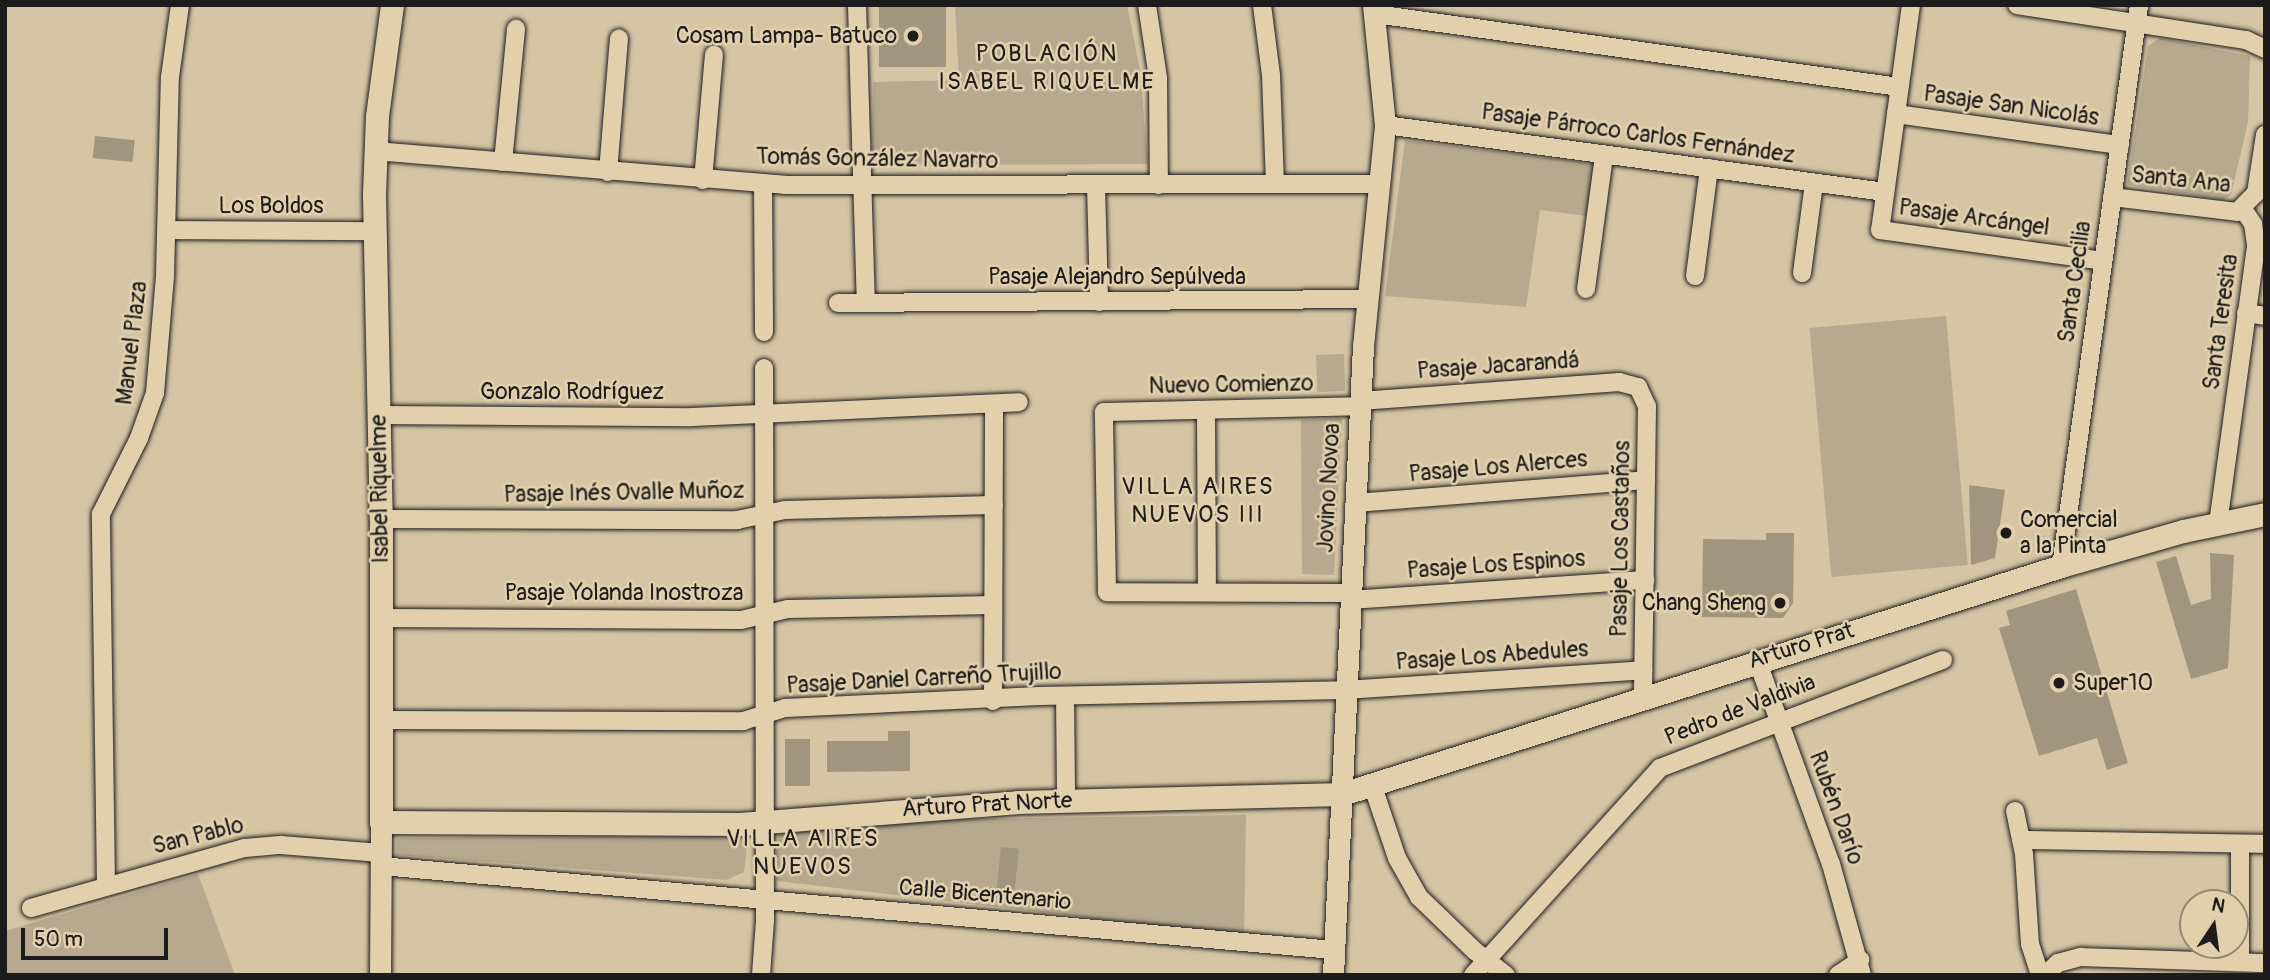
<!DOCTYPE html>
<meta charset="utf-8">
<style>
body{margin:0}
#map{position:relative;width:2270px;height:980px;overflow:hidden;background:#d6c5a4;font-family:Pangolin,sans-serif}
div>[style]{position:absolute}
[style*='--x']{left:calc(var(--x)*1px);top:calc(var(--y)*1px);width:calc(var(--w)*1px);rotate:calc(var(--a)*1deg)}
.green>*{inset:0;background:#b7a98e;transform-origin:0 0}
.building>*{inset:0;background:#a1957e;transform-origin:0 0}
.roads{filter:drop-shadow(0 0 2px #1c1c1c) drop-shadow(0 0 2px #1c1c1c)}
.minor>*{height:18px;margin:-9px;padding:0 9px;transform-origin:9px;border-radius:9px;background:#e2d0ad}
.tertiary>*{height:21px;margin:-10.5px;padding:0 10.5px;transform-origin:10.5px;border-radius:10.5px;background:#e2d0ad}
.secondary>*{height:23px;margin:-11.5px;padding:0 11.5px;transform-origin:11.5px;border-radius:11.5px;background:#e2d0ad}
.dots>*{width:19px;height:19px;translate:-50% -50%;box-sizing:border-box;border:4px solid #e2d0ad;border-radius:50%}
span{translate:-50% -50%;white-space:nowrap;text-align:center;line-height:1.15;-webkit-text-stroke:5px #e2d0ad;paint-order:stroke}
.poi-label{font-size:23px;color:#1c1c1c}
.right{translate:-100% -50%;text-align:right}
.left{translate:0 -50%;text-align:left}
.street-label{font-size:23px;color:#1c1c1c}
.neighbourhood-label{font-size:24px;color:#1c1c1c;letter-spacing:2px}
.frame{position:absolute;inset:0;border:7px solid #1c1c1c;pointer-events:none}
.north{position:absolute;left:2179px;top:889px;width:70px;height:70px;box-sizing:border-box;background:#e2d0ad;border:2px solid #938873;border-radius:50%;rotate:13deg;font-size:19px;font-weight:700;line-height:28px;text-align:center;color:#1c1c1c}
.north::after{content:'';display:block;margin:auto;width:24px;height:32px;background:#1c1c1c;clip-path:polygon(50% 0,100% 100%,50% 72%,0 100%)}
.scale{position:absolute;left:21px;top:928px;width:147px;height:32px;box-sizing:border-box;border:4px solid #1c1c1c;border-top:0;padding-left:9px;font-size:21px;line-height:24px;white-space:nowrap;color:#1c1c1c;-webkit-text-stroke:5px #e2d0ad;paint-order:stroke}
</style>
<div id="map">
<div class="green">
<div style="clip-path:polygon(955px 5px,1127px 5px,1140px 70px,1148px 164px,872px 165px,873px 82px,959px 80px)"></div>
<div style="clip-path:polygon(2160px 38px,2250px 56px,2248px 122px,2231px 195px,2224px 200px,2127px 185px,2148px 46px)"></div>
<div style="clip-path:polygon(1405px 140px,1595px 164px,1587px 216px,1540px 210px,1526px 307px,1385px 296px)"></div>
<div style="left:1946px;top:316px;width:250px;height:137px;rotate:85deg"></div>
<div style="left:1344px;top:354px;width:37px;height:28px;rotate:88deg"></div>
<div style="clip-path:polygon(1342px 418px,1334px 575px,1302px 574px,1301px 420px)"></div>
<div style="clip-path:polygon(1246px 815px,1244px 936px,777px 881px,775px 867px,779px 832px,963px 819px)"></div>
<div style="clip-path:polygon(741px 836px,747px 848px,744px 872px,727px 880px,396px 855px,397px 838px)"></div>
<div style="clip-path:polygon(198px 874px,235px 975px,5px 975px,5px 931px)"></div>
</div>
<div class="building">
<div style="left:879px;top:5px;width:67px;height:62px"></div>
<div style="left:95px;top:136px;width:40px;height:22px;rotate:6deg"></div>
<div style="clip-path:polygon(1969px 485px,2005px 490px,1995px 558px,1971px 565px)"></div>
<div style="clip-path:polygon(1766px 533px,1794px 533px,1793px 603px,1783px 618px,1702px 617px,1703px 539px,1766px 540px)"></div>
<div style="clip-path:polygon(2210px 553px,2234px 555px,2228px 668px,2191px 679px,2156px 562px,2176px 556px,2191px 605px,2211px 599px)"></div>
<div style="clip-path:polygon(2076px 589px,2128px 763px,2107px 770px,2097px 738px,2039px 756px,1999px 628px,2010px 625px,2006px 611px)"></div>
<div style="clip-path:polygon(888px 731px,910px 731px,910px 771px,827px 772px,827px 741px,888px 741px)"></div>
<div style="left:785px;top:739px;width:25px;height:47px"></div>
<div style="left:1001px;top:847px;width:18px;height:50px;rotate:6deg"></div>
</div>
<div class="roads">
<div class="minor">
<div style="--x:857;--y:5;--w:298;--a:88.3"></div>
<div style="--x:1147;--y:5;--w:74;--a:81.4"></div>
<div style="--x:1158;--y:78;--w:107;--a:89.5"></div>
<div style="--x:1262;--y:5;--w:71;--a:82.7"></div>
<div style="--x:1271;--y:75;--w:109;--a:87.9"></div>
<div style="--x:1911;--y:5;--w:227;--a:97.8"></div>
<div style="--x:1880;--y:230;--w:225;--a:7.9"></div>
<div style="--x:2017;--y:5;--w:232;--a:8.7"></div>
<div style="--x:2246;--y:40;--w:21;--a:25"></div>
<div style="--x:1375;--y:14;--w:529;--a:7.93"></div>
<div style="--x:1896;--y:114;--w:226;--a:7.9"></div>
<div style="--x:1385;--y:125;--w:504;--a:7.63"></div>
<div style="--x:375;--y:151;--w:411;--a:4.7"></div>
<div style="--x:785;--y:185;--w:595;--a:-0.1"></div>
<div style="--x:503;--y:162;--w:134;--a:-84.4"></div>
<div style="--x:608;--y:172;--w:134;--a:-85.3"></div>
<div style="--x:703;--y:180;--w:126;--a:-85"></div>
<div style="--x:763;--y:183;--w:149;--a:89.6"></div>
<div style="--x:1096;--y:185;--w:117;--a:88.5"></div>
<div style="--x:2112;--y:197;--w:126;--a:6.8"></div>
<div style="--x:2237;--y:212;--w:27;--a:-45"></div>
<div style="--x:2256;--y:193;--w:59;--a:-81.2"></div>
<div style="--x:167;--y:230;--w:207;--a:0.3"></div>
<div style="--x:1802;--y:273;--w:91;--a:-82.4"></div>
<div style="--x:1695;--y:276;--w:109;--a:-82.6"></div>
<div style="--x:1586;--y:289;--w:135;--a:-82.3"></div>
<div style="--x:838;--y:303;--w:529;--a:-0.43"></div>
<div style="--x:2246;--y:313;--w:19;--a:9"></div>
<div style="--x:1360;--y:401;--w:260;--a:-4.2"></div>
<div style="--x:1619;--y:382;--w:20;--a:15"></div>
<div style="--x:1638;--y:387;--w:21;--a:65"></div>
<div style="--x:1647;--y:406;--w:289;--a:90.8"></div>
<div style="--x:1206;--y:410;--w:182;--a:89.7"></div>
<div style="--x:379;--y:415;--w:313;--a:0.4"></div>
<div style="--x:692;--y:417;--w:327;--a:-2.6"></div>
<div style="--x:1355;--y:503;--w:292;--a:-4.5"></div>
<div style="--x:381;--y:519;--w:356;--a:0.2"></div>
<div style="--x:737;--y:520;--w:49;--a:-11.8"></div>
<div style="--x:785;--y:510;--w:209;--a:-1.4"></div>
<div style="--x:2218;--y:524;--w:282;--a:-82.2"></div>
<div style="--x:2256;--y:245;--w:21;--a:-98"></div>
<div style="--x:2253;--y:224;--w:18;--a:-124"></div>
<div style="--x:2061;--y:566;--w:566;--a:-82.08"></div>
<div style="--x:1350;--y:593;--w:243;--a:-179.8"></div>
<div style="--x:1107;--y:592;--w:180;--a:-91"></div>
<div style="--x:1104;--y:412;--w:255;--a:-1.3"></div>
<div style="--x:1350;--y:600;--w:296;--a:-3.9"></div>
<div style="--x:381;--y:618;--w:360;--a:0.3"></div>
<div style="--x:741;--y:620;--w:48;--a:-13.2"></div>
<div style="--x:788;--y:609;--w:205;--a:-1.1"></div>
<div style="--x:1757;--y:660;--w:217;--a:70.1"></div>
<div style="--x:1831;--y:864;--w:115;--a:74.4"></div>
<div style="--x:1065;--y:696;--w:104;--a:89.4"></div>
<div style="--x:993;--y:701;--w:297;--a:-89.8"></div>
<div style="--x:381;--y:720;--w:362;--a:0.2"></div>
<div style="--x:743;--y:721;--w:44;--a:-17.2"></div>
<div style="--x:785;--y:708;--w:254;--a:-2.7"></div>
<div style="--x:1039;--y:696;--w:306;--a:-1.1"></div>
<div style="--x:1345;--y:690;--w:299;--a:-3.8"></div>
<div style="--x:1372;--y:784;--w:78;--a:71.3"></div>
<div style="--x:1397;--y:858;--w:45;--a:60.6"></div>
<div style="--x:1419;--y:897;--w:78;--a:44"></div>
<div style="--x:1475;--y:951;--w:39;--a:38"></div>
<div style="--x:2015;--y:811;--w:44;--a:78.2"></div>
<div style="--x:2024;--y:854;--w:90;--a:86.2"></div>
<div style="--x:2030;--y:944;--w:33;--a:72"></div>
<div style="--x:2021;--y:840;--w:244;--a:0.9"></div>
<div style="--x:2240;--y:844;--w:118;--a:90"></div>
<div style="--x:381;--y:866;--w:957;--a:5.04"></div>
<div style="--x:106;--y:886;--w:372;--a:-90.8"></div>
<div style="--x:101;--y:514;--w:85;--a:-63.4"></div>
<div style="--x:139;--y:438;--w:48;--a:-70.4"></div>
<div style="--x:155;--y:393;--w:117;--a:-85.1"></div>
<div style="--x:165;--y:276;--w:199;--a:-88.6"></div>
<div style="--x:170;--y:77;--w:73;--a:-82.1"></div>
<div style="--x:31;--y:908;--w:222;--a:-15.7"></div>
<div style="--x:245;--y:848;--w:36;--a:-5"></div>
<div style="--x:281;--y:845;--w:100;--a:4.6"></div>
<div style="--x:761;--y:975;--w:54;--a:-85.8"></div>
<div style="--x:765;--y:921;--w:553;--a:-90.1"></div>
<div style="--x:1473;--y:975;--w:279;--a:-47.9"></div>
<div style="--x:1660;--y:768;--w:303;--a:-20.9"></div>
<div style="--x:1838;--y:975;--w:27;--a:-34"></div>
<div style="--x:2045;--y:975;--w:18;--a:-43"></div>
<div style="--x:2058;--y:963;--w:24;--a:-15"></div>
<div style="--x:2081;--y:957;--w:184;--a:1.9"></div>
</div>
<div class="tertiary">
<div style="--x:380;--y:975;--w:153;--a:-89.6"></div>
<div style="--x:1333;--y:975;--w:630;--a:-87.27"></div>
<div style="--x:1363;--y:346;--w:222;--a:-84.3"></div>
<div style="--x:1385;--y:125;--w:121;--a:-95.7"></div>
</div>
<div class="secondary">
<div style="--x:392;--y:5;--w:112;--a:97.7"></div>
<div style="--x:377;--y:116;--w:79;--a:92.2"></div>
<div style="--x:374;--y:195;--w:324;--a:88.8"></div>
<div style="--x:381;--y:519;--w:303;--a:90"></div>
<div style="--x:381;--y:822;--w:359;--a:0.3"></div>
<div style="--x:740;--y:824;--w:279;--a:-4.5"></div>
<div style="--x:1018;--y:802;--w:324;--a:-1.4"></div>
<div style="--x:1342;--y:794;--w:754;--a:-17.59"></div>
<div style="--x:2061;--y:566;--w:127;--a:-16"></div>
<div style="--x:2183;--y:531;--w:84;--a:-11.7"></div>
</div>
</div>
<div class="dots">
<div style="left:913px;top:36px;background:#1c1c1c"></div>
<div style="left:2006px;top:533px;background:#1c1c1c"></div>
<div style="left:1780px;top:603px;background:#1c1c1c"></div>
<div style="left:2059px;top:683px;background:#1c1c1c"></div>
</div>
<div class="poi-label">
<span class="right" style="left:897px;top:36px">Cosam Lampa- Batuco</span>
<span class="left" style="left:2020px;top:533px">Comercial<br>a la Pinta</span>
<span class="right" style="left:1766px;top:603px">Chang Sheng</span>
<span class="left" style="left:2073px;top:683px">Super10</span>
</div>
<div class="street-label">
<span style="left:2011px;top:106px;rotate:8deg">Pasaje San Nicolás</span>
<span style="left:1638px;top:134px;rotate:8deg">Pasaje Párroco Carlos Fernández</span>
<span style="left:877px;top:159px;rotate:1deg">Tomás González Navarro</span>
<span style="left:2181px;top:180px;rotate:6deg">Santa Ana</span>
<span style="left:271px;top:206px">Los Boldos</span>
<span style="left:1974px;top:218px;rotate:8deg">Pasaje Arcángel</span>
<span style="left:1117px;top:277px">Pasaje Alejandro Sepúlveda</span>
<span style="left:2075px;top:282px;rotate:-82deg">Santa Cecilia</span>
<span style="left:2221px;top:322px;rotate:-82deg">Santa Teresita</span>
<span style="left:132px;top:343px;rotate:-83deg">Manuel Plaza</span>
<span style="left:1498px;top:366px;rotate:-4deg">Pasaje Jacarandá</span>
<span style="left:1231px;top:385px;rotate:-1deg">Nuevo Comienzo</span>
<span style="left:572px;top:392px">Gonzalo Rodríguez</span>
<span style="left:1498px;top:467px;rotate:-5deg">Pasaje Los Alerces</span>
<span style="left:1329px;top:488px;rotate:-87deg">Jovino Novoa</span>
<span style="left:380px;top:489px;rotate:-91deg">Isabel Riquelme</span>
<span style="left:624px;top:493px;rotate:-1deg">Pasaje Inés Ovalle Muñoz</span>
<span style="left:1621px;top:539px;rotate:-89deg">Pasaje Los Castaños</span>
<span style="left:1496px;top:565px;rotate:-4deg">Pasaje Los Espinos</span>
<span style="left:624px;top:593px">Pasaje Yolanda Inostroza</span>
<span style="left:1801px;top:646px;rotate:-17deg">Arturo Prat</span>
<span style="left:1492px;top:656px;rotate:-4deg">Pasaje Los Abedules</span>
<span style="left:924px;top:679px;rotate:-3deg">Pasaje Daniel Carreño Trujillo</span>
<span style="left:1740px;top:710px;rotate:-21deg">Pedro de Valdivia</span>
<span style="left:987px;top:805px;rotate:-3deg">Arturo Prat Norte</span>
<span style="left:1836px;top:808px;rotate:70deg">Rubén Darío</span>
<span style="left:198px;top:836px;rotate:-14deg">San Pablo</span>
<span style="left:985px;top:895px;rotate:5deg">Calle Bicentenario</span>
</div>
<div class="neighbourhood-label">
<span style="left:1047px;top:68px">POBLACIÓN<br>ISABEL RIQUELME</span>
<span style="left:1198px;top:501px">VILLA AIRES<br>NUEVOS III</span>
<span style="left:803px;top:853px">VILLA AIRES<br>NUEVOS</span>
</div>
<div class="frame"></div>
<div class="north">N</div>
<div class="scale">50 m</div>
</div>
